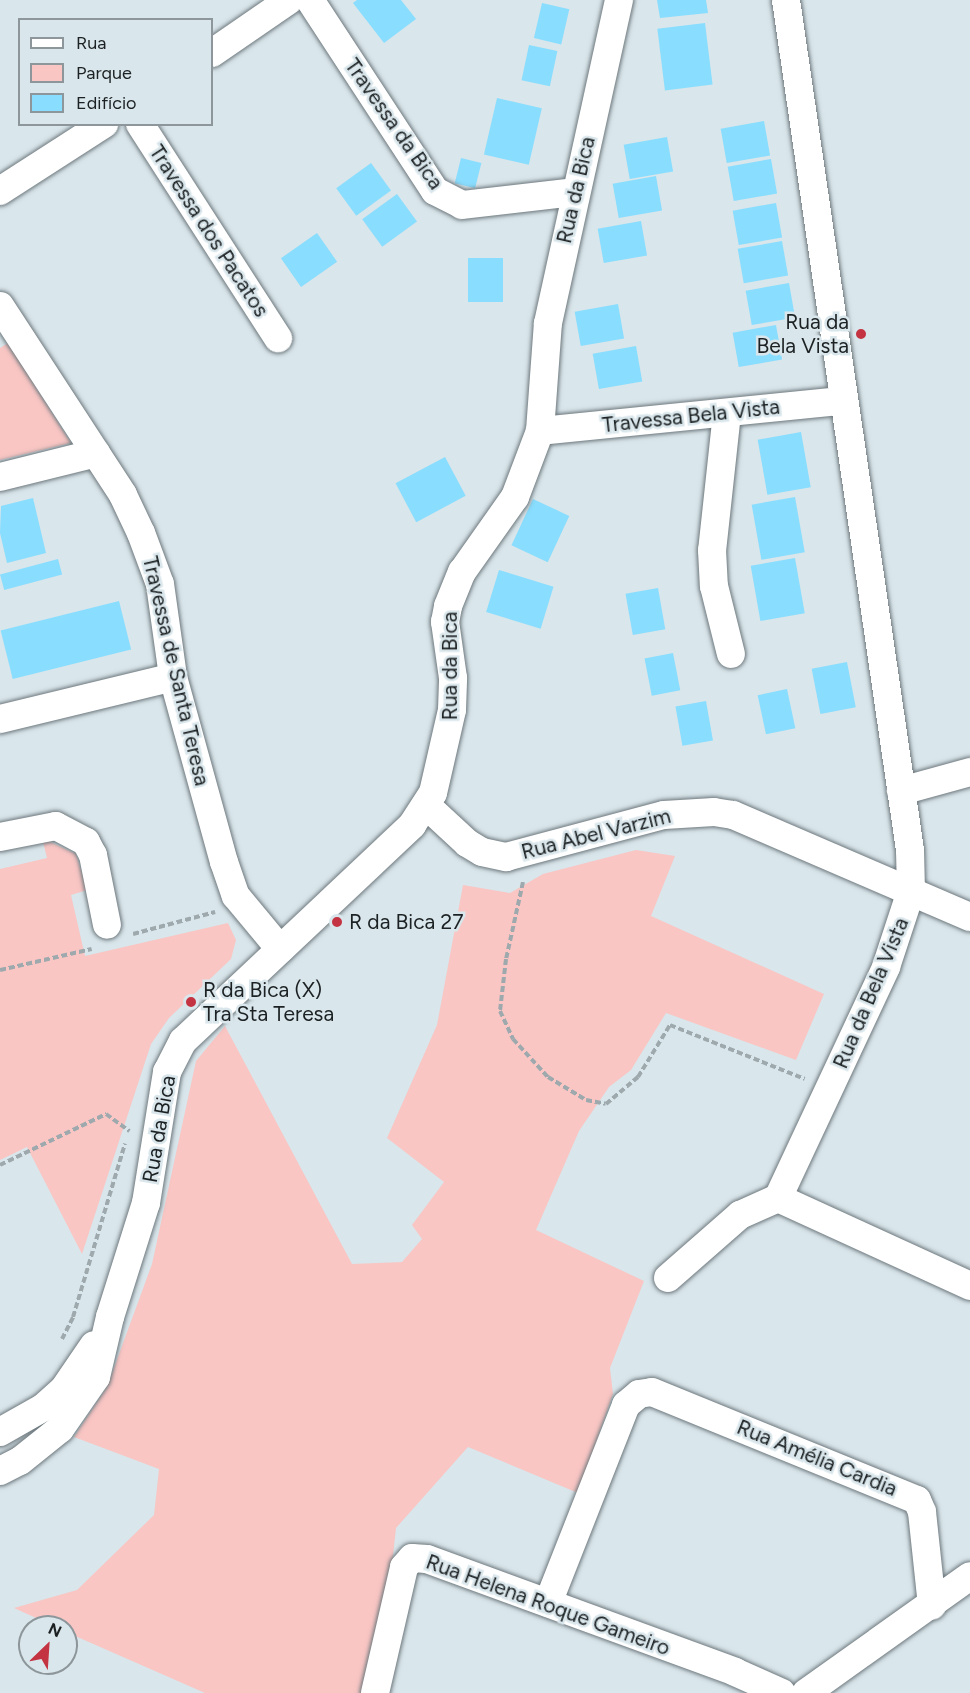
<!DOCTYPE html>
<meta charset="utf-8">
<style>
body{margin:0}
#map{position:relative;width:970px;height:1693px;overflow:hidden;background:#d9e6eb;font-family:Figtree,sans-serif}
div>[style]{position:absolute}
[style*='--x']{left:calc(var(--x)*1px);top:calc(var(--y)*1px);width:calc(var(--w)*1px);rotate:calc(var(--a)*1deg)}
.green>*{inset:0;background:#f9c6c4}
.building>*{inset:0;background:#89ddfe;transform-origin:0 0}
.path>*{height:4px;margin-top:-2px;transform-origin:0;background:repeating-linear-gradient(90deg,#9ea9ad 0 6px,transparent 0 9px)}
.roads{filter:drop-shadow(0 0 2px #6d787d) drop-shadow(0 0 2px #6d787d)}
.minor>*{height:28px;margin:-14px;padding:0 14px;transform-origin:14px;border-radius:14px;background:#fff}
.dots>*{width:16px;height:16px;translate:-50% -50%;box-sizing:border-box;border:3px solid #d9e6eb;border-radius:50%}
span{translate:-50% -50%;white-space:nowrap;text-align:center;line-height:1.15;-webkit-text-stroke:5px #d9e6eb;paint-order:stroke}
.street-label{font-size:21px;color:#1c2123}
.poi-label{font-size:21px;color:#1c2123}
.right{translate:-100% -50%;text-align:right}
.left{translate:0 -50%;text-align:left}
.legend{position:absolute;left:18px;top:18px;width:195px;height:108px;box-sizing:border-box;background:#d9e6eb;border:2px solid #8d979b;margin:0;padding:8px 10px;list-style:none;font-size:18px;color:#1c2123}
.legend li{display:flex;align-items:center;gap:12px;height:30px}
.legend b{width:30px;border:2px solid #8d979b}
.north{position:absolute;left:18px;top:1615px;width:60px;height:60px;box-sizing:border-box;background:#d9e6eb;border:2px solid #8d979b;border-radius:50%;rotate:25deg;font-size:16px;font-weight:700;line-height:24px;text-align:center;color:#1c2123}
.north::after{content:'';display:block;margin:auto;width:21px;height:27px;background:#c33342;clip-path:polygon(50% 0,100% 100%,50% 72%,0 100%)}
</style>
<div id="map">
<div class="green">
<div style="clip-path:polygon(8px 343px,71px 443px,0 460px,0 348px)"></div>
<div style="clip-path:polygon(42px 838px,76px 854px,87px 890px,71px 895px,85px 956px,228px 923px,236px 940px,231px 959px,169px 1018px,151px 1044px,82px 1254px,27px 1147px,0 1160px,0 869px,47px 858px)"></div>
<div style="clip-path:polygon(636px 850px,675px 856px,651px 916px,824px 994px,796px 1060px,666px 1013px,631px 1070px,609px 1087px,579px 1131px,536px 1230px,644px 1281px,610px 1368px,613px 1394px,578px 1493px,468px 1447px,396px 1528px,389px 1593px,368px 1693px,205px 1693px,66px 1632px,66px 1627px,56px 1627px,14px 1608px,77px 1590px,154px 1515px,159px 1469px,74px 1437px,107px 1387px,152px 1264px,196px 1061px,225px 1026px,352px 1264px,402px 1262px,422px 1239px,412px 1225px,444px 1182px,387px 1138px,437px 1025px,463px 885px,510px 893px,543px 874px)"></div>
</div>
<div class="building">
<div style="clip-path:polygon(357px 0,401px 0,416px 19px,384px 43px,353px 3px)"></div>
<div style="clip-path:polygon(657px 0,706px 0,708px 13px,660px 18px)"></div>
<div style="left:542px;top:3px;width:28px;height:36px;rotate:13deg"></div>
<div style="left:705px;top:23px;width:62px;height:48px;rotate:83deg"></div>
<div style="left:529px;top:45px;width:29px;height:36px;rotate:12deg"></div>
<div style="left:497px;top:98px;width:46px;height:58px;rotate:13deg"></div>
<div style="left:764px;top:121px;width:35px;height:44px;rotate:80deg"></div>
<div style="left:667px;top:137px;width:35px;height:44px;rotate:80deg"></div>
<div style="left:461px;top:158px;width:21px;height:26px;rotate:14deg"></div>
<div style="left:771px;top:159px;width:35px;height:44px;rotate:80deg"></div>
<div style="left:371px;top:163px;width:34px;height:43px;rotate:54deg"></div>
<div style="left:656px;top:176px;width:35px;height:44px;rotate:80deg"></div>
<div style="left:397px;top:194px;width:34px;height:43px;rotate:54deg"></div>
<div style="left:776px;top:203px;width:35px;height:44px;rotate:80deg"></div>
<div style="left:641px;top:221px;width:35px;height:44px;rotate:80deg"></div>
<div style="left:317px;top:233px;width:35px;height:44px;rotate:55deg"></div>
<div style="left:782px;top:241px;width:35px;height:45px;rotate:80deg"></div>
<div style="left:468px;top:258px;width:35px;height:44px"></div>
<div style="left:789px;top:283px;width:35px;height:44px;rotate:80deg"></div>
<div style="left:618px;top:304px;width:35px;height:44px;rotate:80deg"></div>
<div style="left:776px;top:325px;width:35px;height:44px;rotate:80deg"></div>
<div style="left:636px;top:346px;width:36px;height:44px;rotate:80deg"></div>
<div style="left:801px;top:432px;width:56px;height:44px;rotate:80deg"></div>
<div style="left:445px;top:457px;width:44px;height:56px;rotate:62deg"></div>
<div style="left:795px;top:497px;width:56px;height:44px;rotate:80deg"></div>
<div style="clip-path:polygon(33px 498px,46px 553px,7px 563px,0 533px,1px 506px)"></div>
<div style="left:533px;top:499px;width:40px;height:51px;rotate:25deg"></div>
<div style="left:795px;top:558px;width:56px;height:45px;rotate:80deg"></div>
<div style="left:58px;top:559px;width:16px;height:60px;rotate:75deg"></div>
<div style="left:499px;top:570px;width:57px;height:44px;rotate:17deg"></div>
<div style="left:658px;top:588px;width:42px;height:33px;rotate:80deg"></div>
<div style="left:119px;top:601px;width:50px;height:122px;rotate:76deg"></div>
<div style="left:673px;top:653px;width:38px;height:29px;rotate:79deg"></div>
<div style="left:847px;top:662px;width:46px;height:36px;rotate:79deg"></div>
<div style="left:787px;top:689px;width:40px;height:30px;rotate:78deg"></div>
<div style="left:706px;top:701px;width:40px;height:31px;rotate:80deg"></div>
</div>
<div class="path">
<div style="--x:523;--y:882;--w:79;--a:102.4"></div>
<div style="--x:506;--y:959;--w:52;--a:96.6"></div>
<div style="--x:500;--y:1011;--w:31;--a:65"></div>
<div style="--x:513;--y:1039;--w:52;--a:47.4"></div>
<div style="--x:548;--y:1077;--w:44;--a:31.2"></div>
<div style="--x:586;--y:1100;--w:20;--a:11"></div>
<div style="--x:606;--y:1104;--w:42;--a:-40.2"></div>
<div style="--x:638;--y:1077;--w:61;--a:-58.4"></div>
<div style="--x:670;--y:1025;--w:145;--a:21.8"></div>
<div style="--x:133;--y:934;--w:85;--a:-15"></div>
<div style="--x:0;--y:970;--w:94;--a:-12.9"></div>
<div style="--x:0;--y:1165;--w:118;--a:-25.7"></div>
<div style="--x:106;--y:1114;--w:29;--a:36"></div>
<div style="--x:62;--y:1339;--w:25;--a:-63"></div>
<div style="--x:73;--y:1317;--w:181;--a:-73.3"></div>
</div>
<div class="roads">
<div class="minor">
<div style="--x:310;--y:0;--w:228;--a:56.8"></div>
<div style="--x:435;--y:191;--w:30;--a:27"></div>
<div style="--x:462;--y:205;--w:114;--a:-6.6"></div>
<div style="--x:212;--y:53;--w:93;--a:-34.5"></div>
<div style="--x:140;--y:124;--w:255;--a:57.2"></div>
<div style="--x:0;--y:191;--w:124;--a:-32.8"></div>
<div style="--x:0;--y:306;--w:225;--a:56.9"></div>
<div style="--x:123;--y:495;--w:42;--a:64.7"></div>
<div style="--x:141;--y:533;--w:54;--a:69.6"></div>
<div style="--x:160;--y:584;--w:94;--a:82"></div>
<div style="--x:173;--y:677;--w:192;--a:74.6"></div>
<div style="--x:224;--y:862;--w:36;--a:71"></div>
<div style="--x:236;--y:896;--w:69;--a:50.3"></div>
<div style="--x:727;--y:413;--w:138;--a:96.2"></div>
<div style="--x:712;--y:550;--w:36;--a:87"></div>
<div style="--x:714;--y:586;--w:70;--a:76"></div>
<div style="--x:540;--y:431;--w:304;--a:-5.7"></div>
<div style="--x:0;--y:477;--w:99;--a:-14"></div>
<div style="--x:0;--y:719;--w:178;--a:-13.6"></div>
<div style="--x:901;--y:791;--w:72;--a:-15.4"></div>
<div style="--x:426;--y:805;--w:56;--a:42.8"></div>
<div style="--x:467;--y:843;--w:17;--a:31"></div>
<div style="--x:482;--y:852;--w:25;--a:12"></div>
<div style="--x:506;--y:857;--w:163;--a:-14.9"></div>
<div style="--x:664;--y:815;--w:50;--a:-3.4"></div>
<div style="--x:714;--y:812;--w:19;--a:9"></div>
<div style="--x:733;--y:815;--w:258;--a:23.3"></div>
<div style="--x:0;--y:837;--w:57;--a:-11.1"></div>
<div style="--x:56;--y:826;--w:34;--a:28"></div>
<div style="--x:86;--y:842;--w:15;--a:62"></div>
<div style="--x:93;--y:855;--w:71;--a:78.7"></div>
<div style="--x:778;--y:1198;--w:211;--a:24.6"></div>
<div style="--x:668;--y:1278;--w:96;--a:-41.2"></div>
<div style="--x:740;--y:1215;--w:42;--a:-24.1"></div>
<div style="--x:778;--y:1198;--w:255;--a:-64.9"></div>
<div style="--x:886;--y:967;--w:80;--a:-71.8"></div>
<div style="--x:911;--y:891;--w:41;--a:-91.4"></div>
<div style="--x:910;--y:850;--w:859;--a:-98.3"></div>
<div style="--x:0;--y:1432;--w:51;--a:-29.6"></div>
<div style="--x:44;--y:1407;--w:27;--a:-42"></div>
<div style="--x:64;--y:1389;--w:53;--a:-55.7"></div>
<div style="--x:0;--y:1471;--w:22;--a:-27"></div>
<div style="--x:20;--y:1461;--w:51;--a:-38.7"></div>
<div style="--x:60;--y:1429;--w:63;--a:-55.3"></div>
<div style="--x:96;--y:1377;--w:62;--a:-76.9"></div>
<div style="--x:110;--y:1317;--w:120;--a:-72.5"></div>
<div style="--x:146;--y:1203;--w:133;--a:-80.9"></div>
<div style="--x:167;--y:1072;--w:35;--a:-63"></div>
<div style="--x:183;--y:1041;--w:315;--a:-43.3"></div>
<div style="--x:412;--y:825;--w:38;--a:-57"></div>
<div style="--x:433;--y:793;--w:85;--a:-77.1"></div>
<div style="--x:452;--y:710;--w:32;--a:-88"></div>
<div style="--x:453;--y:678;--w:57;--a:-98.1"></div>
<div style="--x:445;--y:622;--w:16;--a:-79"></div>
<div style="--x:448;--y:606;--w:37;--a:-68"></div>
<div style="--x:462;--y:572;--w:92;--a:-54.8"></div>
<div style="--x:515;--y:497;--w:71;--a:-69.3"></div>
<div style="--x:540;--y:431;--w:108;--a:-85.8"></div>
<div style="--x:548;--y:323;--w:331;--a:-77.6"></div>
<div style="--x:548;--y:1603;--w:213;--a:-68.5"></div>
<div style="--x:626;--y:1405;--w:17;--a:-40"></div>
<div style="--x:639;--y:1394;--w:13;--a:-9"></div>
<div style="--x:652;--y:1392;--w:286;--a:22.2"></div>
<div style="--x:917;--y:1500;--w:13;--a:67"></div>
<div style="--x:922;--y:1512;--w:94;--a:83.9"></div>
<div style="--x:375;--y:1693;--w:129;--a:-77"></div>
<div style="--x:404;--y:1567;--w:12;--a:-48"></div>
<div style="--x:412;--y:1558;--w:15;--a:4"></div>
<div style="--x:427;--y:1559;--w:328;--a:20.1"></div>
<div style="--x:735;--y:1672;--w:51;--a:24.1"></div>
<div style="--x:806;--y:1693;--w:201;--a:-35.5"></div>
</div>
</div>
<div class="dots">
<div style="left:861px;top:334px;background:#c33342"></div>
<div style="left:337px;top:922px;background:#c33342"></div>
<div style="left:191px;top:1002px;background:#c33342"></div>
</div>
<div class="street-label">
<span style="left:394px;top:124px;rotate:55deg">Travessa da Bica</span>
<span style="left:576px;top:190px;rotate:-77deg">Rua da Bica</span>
<span style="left:209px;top:231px;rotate:57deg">Travessa dos Pacatos</span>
<span style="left:691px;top:416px;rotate:-6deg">Travessa Bela Vista</span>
<span style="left:450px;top:666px;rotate:-90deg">Rua da Bica</span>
<span style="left:176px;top:671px;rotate:77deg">Travessa de Santa Teresa</span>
<span style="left:596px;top:834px;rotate:-14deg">Rua Abel Varzim</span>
<span style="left:871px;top:993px;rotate:-67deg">Rua da Bela Vista</span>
<span style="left:159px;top:1129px;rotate:-80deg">Rua da Bica</span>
<span style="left:817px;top:1458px;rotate:22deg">Rua Amélia Cardia</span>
<span style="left:548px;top:1605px;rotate:20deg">Rua Helena Roque Gameiro</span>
</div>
<div class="poi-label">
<span class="right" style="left:849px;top:334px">Rua da<br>Bela Vista</span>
<span class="left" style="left:349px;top:922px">R da Bica 27</span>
<span class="left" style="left:203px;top:1002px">R da Bica (X)<br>Tra Sta Teresa</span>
</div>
<ul class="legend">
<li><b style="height:8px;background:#fff"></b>Rua</li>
<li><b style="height:16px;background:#f9c6c4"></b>Parque</li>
<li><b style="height:16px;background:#89ddfe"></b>Edifício</li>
</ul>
<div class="north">N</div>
</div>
